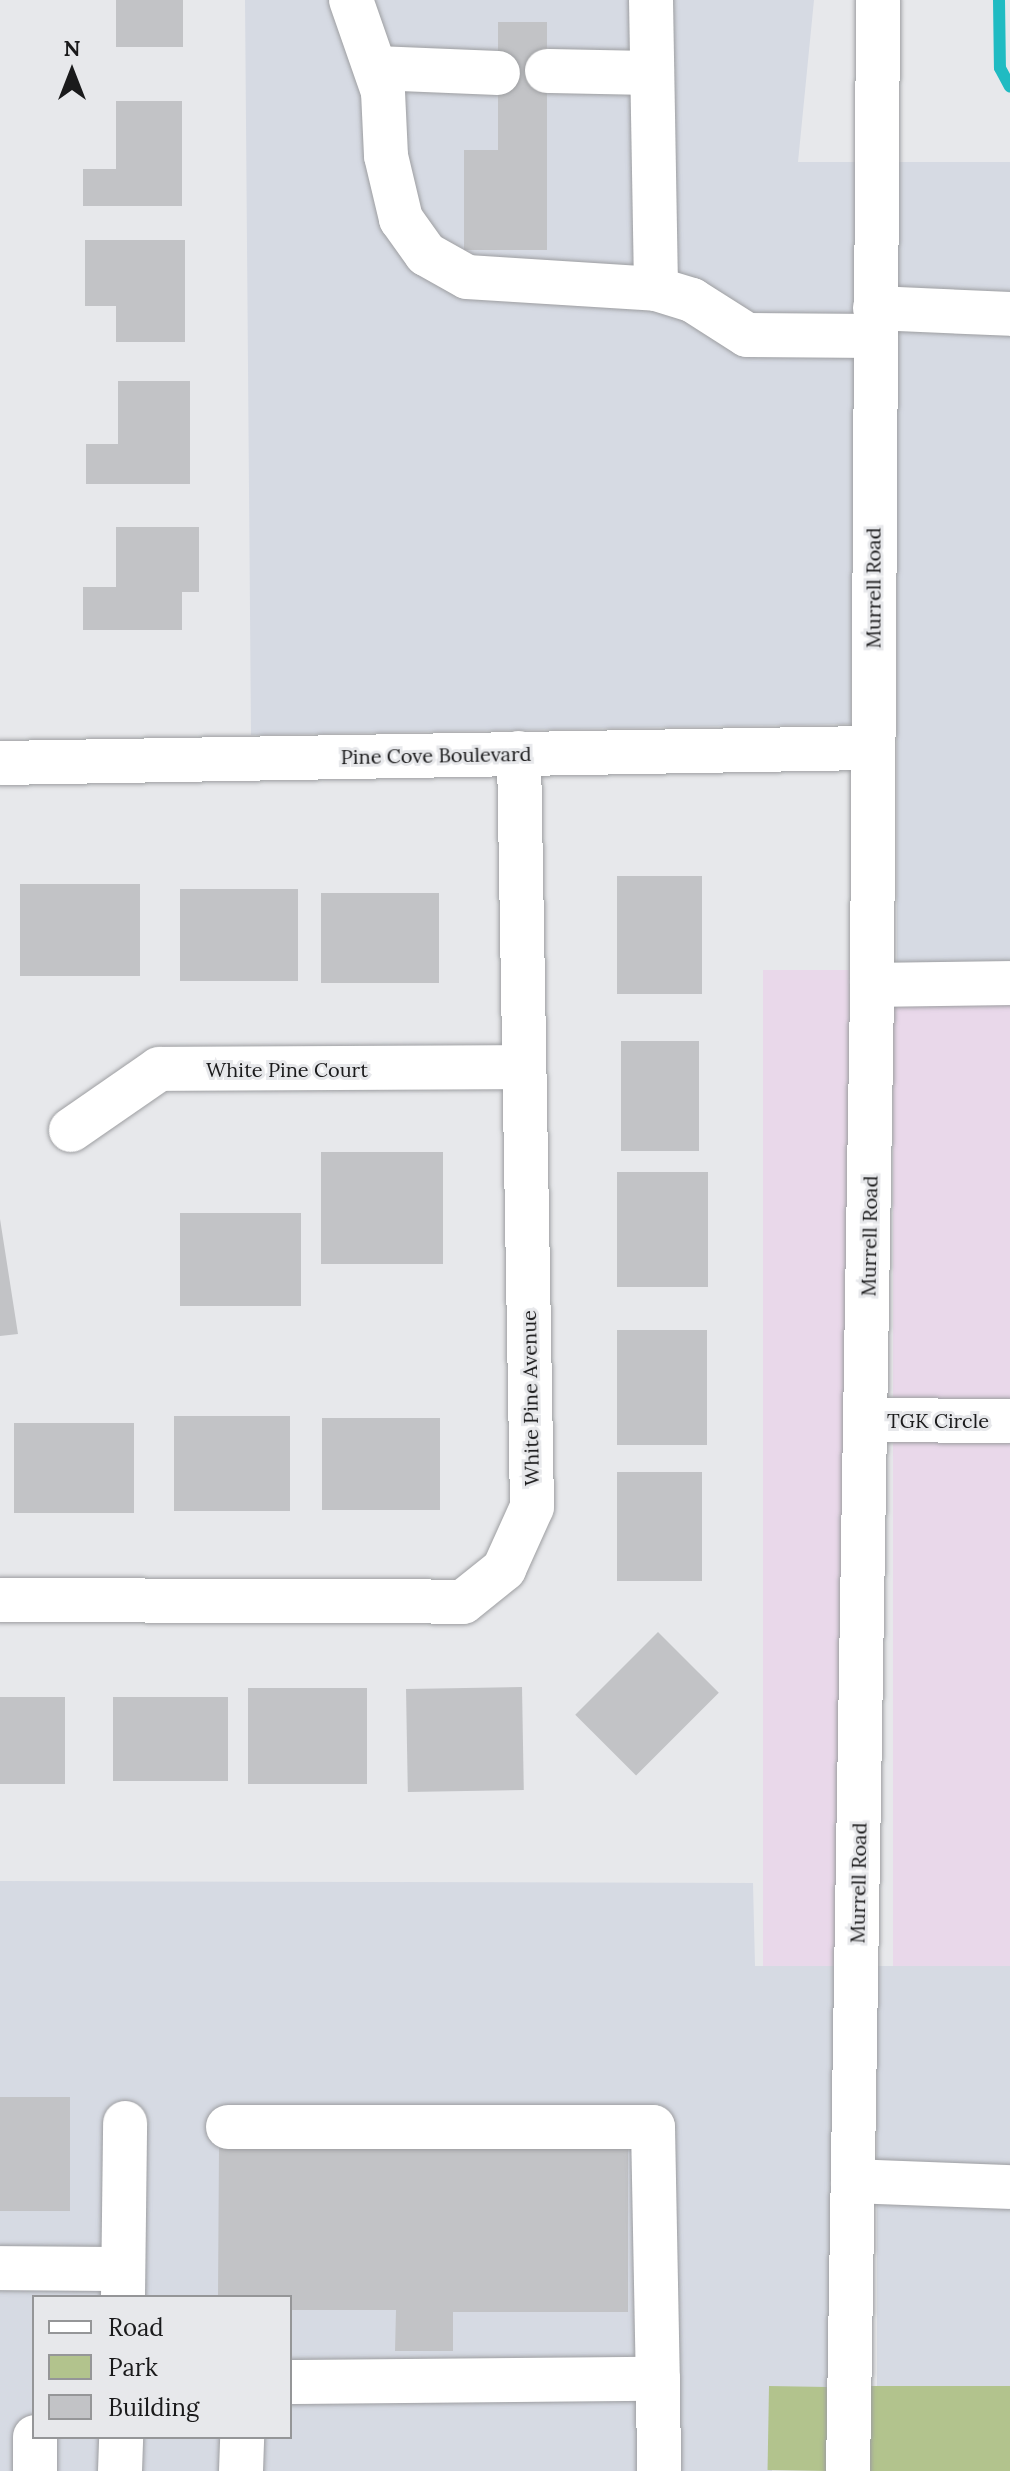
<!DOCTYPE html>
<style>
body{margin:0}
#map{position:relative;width:1010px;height:2471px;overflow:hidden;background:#e7e8eb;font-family:Lora,serif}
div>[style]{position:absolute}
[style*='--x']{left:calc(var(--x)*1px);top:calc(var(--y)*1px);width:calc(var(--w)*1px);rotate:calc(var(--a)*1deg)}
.built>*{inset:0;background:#d6dae3;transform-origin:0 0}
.industrial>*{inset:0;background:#e9d8ea;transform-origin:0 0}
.green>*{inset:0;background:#b2c38d;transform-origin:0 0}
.stream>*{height:12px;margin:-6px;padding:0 6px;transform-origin:6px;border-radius:6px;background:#20bbc2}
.building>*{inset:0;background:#c2c3c6;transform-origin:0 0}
.roads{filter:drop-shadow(0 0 2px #9d9ea1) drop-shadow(0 0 2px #9d9ea1)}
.minor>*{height:44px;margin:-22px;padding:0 22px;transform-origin:22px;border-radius:22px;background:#fff}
span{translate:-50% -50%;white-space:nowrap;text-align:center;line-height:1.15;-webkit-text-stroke:6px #e7e8eb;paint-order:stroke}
.street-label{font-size:20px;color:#1a1a1b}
.legend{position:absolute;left:32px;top:2295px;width:260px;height:144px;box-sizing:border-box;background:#e7e8eb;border:2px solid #959698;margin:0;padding:10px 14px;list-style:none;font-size:24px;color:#1a1a1b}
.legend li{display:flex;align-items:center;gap:16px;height:40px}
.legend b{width:40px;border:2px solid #959698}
.north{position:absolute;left:32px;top:32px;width:80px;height:80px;-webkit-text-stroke:6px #e7e8eb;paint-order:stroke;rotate:0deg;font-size:22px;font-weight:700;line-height:32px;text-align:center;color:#1a1a1b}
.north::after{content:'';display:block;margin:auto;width:28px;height:36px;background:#1a1a1b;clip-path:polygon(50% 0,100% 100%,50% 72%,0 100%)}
</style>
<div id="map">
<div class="built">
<div style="clip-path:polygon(245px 0,814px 0,798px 162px,856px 162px,851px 724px,251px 735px)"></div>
<div style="left:897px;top:162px;width:113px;height:808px"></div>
<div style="clip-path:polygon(evenodd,0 1881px,753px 1883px,755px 1966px,836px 1966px,828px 2387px,770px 2388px,772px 2471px,0 2471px,0 1881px,34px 2297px,290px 2297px,290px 2437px,34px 2437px,34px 2297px)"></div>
<div style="left:877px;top:1966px;width:133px;height:421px"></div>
</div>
<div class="industrial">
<div style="left:763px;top:970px;width:89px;height:996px"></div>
<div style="left:893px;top:970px;width:117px;height:996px"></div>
</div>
<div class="green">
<div style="left:1010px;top:2386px;width:85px;height:140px;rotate:90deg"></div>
<div style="left:828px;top:2387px;width:84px;height:59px;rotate:91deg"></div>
</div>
<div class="stream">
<div style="--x:999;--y:0;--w:68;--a:89.2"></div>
<div style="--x:1000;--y:68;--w:21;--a:62"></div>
</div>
<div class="building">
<div style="left:116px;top:0;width:67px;height:47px"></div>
<div style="clip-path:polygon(498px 22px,547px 22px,547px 250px,464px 250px,464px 150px,498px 150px)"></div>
<div style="clip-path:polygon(116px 101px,182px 101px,182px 206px,83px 206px,83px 169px,116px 169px)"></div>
<div style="clip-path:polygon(85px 240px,185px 240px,185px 342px,116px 342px,116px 306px,85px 306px)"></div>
<div style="clip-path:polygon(118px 381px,190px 381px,190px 484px,86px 484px,86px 444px,118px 444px)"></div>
<div style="clip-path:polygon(116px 527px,199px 527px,199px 592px,182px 592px,182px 630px,83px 630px,83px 587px,116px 587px)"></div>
<div style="left:617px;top:876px;width:85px;height:118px"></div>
<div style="left:20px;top:884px;width:120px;height:92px"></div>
<div style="left:180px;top:889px;width:118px;height:92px"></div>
<div style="left:321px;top:893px;width:118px;height:90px"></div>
<div style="left:621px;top:1041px;width:78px;height:110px"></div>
<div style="left:321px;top:1152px;width:122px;height:112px"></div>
<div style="left:617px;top:1172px;width:91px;height:115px"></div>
<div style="left:180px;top:1213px;width:121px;height:93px"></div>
<div style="clip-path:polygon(0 1219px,18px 1334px,0 1336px)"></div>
<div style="left:617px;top:1330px;width:90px;height:115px"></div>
<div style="left:174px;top:1416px;width:116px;height:95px"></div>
<div style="left:322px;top:1418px;width:118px;height:92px"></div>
<div style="left:14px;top:1423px;width:120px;height:90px"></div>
<div style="left:617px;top:1472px;width:85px;height:109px"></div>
<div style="left:658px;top:1632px;width:86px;height:117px;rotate:45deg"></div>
<div style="left:522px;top:1687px;width:103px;height:116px;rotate:89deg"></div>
<div style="left:248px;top:1688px;width:119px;height:96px"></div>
<div style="left:0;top:1697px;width:65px;height:87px"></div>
<div style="left:113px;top:1697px;width:115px;height:84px"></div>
<div style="left:0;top:2097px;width:70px;height:114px"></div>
<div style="clip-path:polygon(219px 2146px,628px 2147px,628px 2312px,453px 2312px,453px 2351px,395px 2351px,396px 2310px,290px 2310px,290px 2297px,218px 2297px)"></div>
</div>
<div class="roads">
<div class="minor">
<div style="--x:351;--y:0;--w:97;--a:70.8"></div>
<div style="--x:383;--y:92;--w:64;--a:87.3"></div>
<div style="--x:386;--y:156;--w:65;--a:76.6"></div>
<div style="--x:401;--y:219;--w:43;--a:54.5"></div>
<div style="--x:426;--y:254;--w:47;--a:29.3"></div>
<div style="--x:467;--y:277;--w:189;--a:3.6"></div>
<div style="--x:656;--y:289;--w:38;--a:17"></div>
<div style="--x:692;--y:300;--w:65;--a:32.5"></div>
<div style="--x:747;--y:335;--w:128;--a:0.4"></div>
<div style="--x:651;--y:0;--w:289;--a:89"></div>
<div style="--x:376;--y:68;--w:122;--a:2.3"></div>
<div style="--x:547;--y:71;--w:105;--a:1.1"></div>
<div style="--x:875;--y:308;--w:135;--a:2.5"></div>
<div style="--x:0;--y:763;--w:872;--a:-0.99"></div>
<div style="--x:872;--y:985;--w:138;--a:-0.8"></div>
<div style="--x:71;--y:1130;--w:107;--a:-34.7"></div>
<div style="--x:159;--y:1069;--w:363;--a:-0.3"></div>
<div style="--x:866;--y:1420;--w:144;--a:0.4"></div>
<div style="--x:0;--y:1600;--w:463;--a:0.2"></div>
<div style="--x:463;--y:1602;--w:53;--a:-38.8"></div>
<div style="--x:504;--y:1569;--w:68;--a:-65.7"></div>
<div style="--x:532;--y:1507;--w:754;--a:-90.99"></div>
<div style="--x:228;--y:2127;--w:425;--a:0"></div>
<div style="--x:653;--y:2127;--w:252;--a:88.9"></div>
<div style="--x:853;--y:2181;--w:157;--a:2.2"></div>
<div style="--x:0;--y:2268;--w:123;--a:0.5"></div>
<div style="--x:123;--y:2297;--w:174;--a:-89.3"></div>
<div style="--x:290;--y:2382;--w:368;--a:-0.5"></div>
<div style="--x:658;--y:2379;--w:92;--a:89.4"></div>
<div style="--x:35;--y:2437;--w:34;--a:90"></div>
<div style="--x:120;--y:2471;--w:34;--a:-88"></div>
<div style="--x:241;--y:2471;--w:34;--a:-88"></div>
<div style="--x:848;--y:2471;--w:1486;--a:-89.07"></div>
<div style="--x:872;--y:985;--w:985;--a:-89.65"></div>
</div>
</div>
<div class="street-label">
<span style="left:873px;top:588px;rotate:-90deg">Murrell Road</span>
<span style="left:436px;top:755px;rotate:-1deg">Pine Cove Boulevard</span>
<span style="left:287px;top:1069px">White Pine Court</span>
<span style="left:869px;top:1236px;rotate:-89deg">Murrell Road</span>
<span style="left:530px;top:1398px;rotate:-91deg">White Pine Avenue</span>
<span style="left:938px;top:1420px">TGK Circle</span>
<span style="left:858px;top:1883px;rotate:-89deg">Murrell Road</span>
</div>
<ul class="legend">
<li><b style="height:10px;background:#fff"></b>Road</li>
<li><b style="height:22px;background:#b2c38d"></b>Park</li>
<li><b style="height:22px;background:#c2c3c6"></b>Building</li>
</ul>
<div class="north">N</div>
</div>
